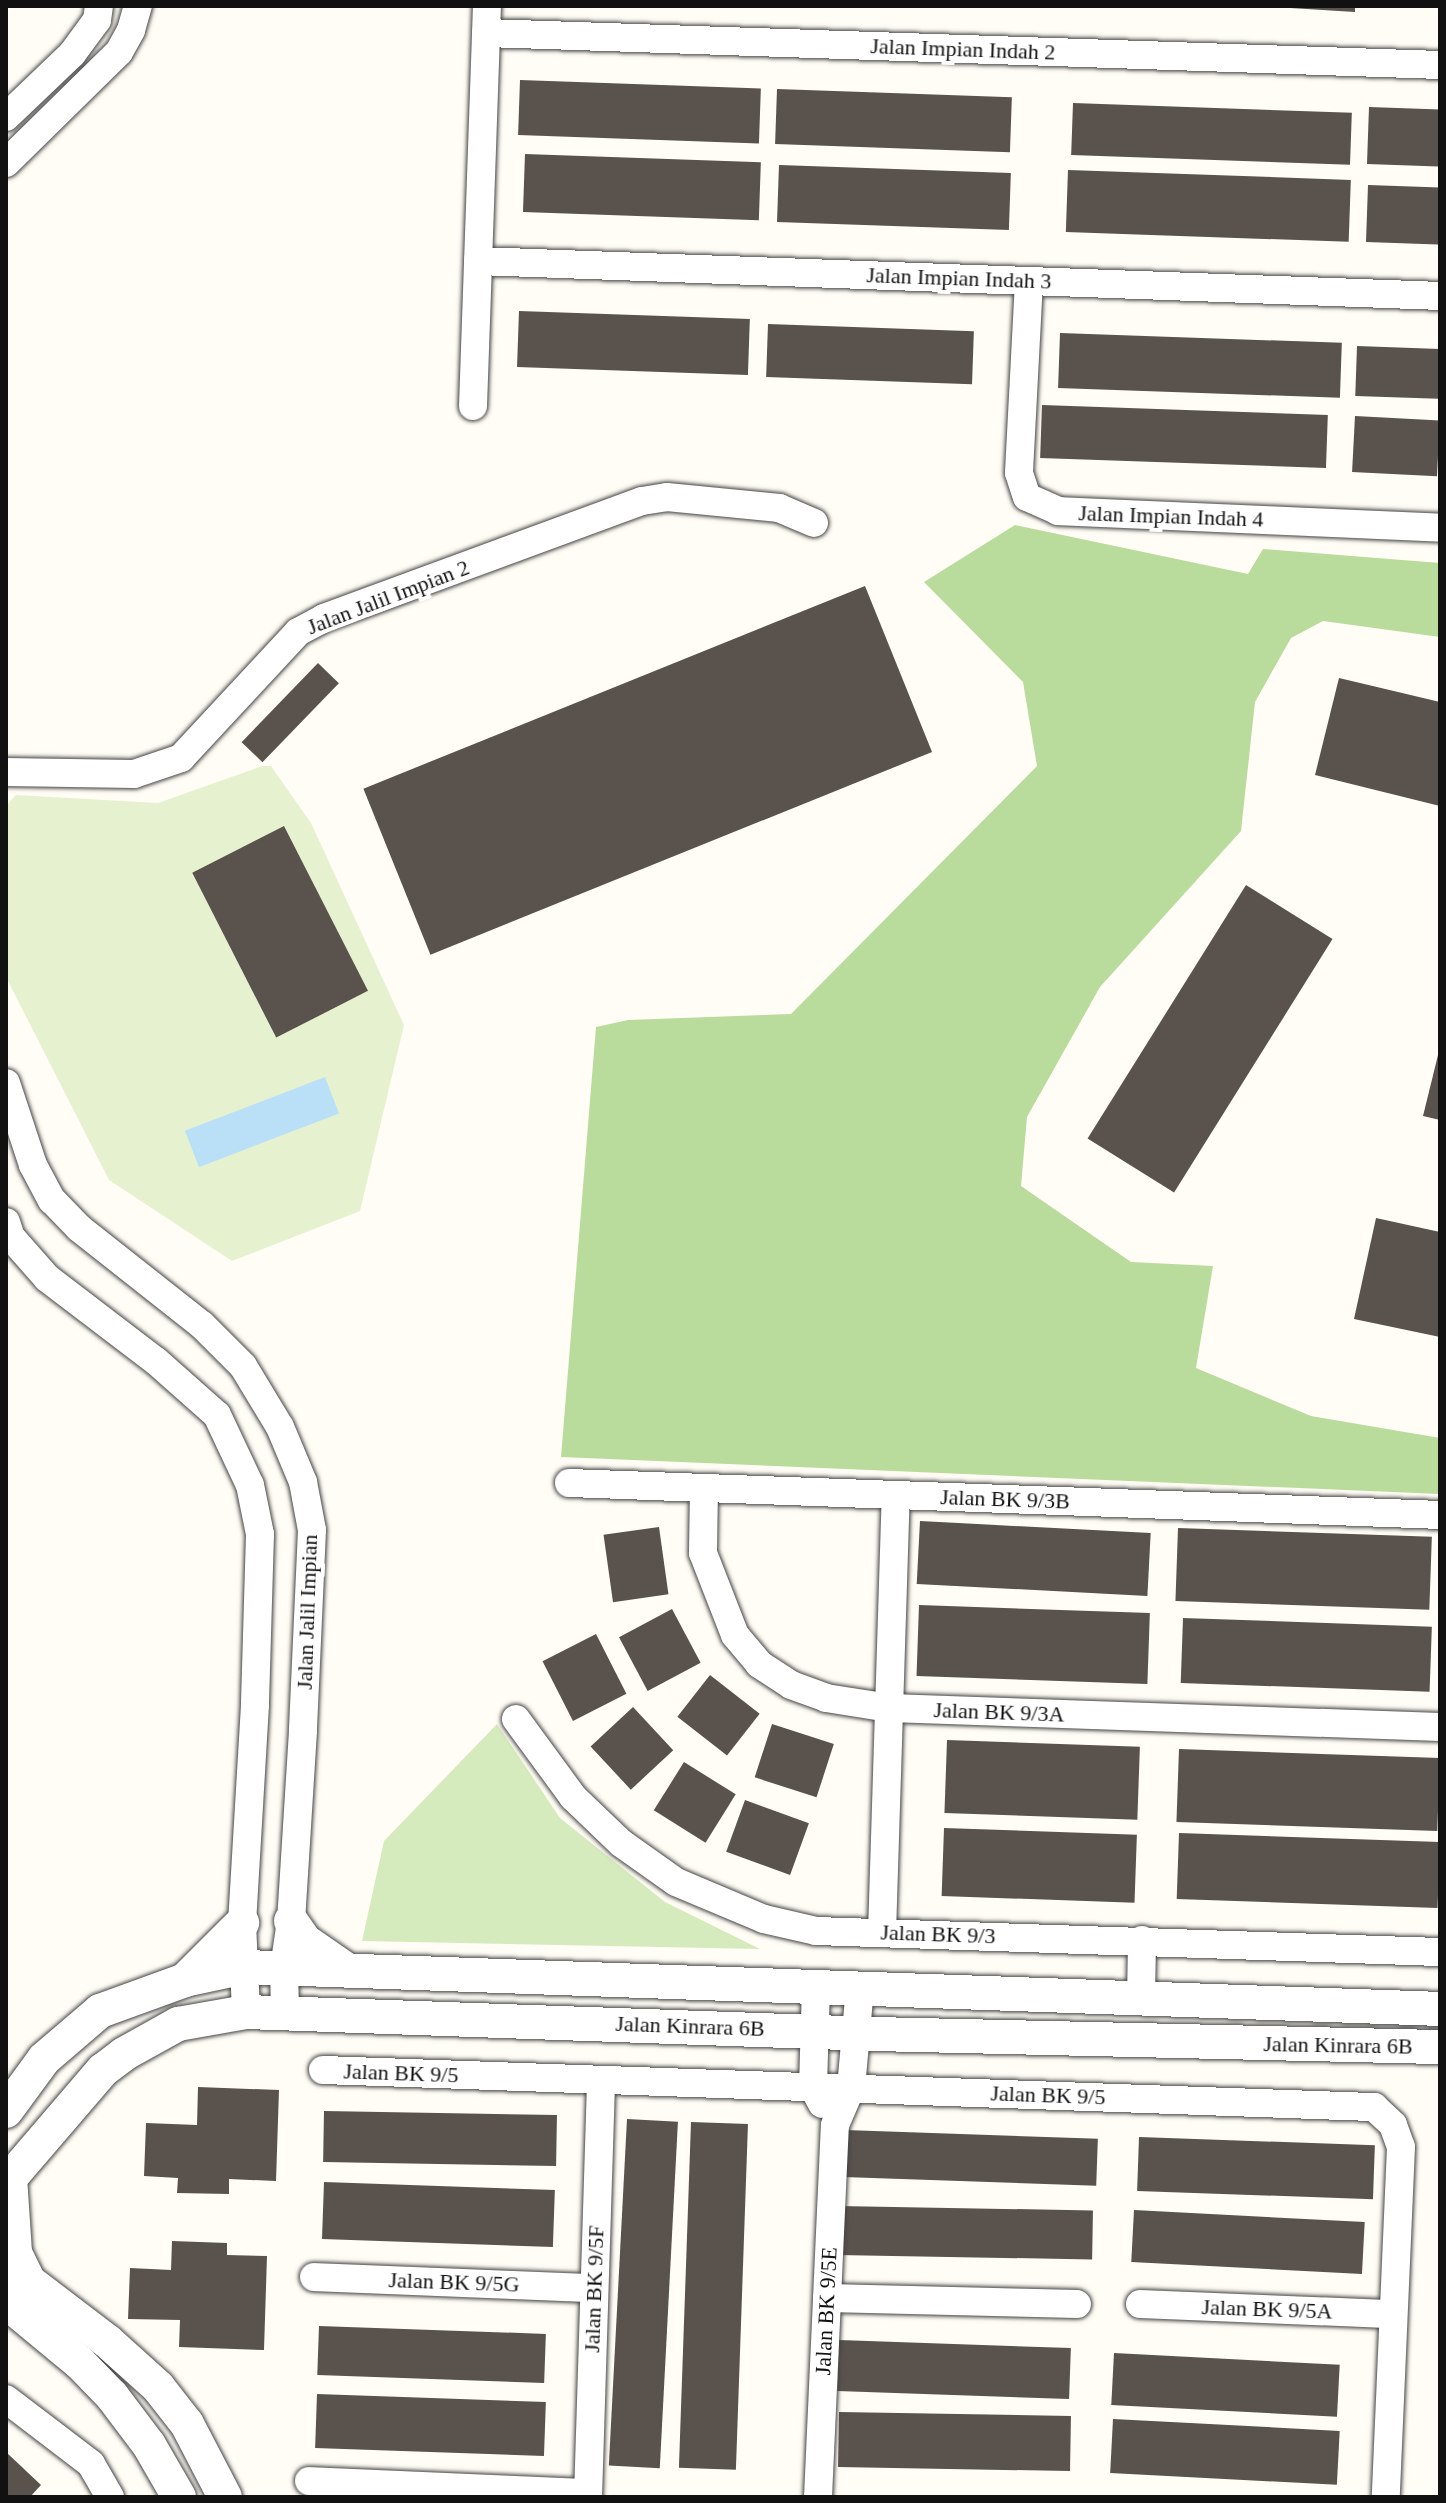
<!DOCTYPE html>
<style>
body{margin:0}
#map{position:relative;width:1446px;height:2503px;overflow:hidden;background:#fffdf5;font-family:"Times New Roman",serif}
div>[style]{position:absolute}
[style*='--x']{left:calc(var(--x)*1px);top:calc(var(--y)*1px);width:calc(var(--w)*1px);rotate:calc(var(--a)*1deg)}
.green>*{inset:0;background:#d5ebbd}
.forest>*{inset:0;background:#b9dc9c}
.pitch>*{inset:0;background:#e6f2cf}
.water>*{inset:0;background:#b9e0f7;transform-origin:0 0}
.building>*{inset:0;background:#5a524d;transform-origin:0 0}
.roads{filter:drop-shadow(0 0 2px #444) drop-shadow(0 0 2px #444)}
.minor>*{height:28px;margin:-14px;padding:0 14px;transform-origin:14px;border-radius:14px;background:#fff}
.tertiary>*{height:34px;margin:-17px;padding:0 17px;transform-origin:17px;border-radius:17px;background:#fff}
span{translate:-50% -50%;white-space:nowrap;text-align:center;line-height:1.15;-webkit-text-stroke:8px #fff;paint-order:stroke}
.street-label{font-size:22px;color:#111}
.frame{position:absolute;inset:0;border:8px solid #111;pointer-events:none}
</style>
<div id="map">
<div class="green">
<div style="clip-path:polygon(497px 1724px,560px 1818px,665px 1902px,760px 1949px,362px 1941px,384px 1841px)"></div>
</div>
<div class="forest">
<div style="clip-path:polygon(1015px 525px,1248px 574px,1263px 549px,1440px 563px,1440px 637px,1323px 621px,1291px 638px,1255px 702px,1241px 831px,1100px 987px,1027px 1117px,1021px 1186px,1131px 1262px,1213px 1266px,1196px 1368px,1311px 1416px,1440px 1438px,1440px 1494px,561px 1457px,596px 1027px,628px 1020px,791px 1014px,1037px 766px,1023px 682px,924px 582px)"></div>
</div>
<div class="pitch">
<div style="clip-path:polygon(262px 766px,271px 766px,311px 823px,404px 1025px,360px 1211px,232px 1261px,109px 1180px,6px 977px,6px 806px,16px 795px,158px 803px)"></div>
</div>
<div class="water">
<div style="left:325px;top:1077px;width:39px;height:150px;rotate:69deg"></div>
</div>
<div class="building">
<div style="clip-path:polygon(1258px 6px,1355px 6px,1355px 12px)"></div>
<div style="left:520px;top:80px;width:241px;height:55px;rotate:2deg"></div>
<div style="left:777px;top:89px;width:235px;height:55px;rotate:2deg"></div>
<div style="left:1073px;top:103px;width:279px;height:52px;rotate:2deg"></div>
<div style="left:1369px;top:107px;width:71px;height:57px;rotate:2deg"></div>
<div style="left:525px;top:154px;width:236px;height:58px;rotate:2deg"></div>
<div style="left:779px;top:165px;width:232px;height:57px;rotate:2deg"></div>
<div style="left:1068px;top:170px;width:283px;height:62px;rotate:2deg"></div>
<div style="left:1368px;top:185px;width:72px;height:57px;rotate:2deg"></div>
<div style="left:519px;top:311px;width:231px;height:56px;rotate:2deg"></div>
<div style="left:768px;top:324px;width:206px;height:53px;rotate:2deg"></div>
<div style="left:1060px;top:333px;width:282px;height:55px;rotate:2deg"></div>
<div style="left:1357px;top:346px;width:83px;height:50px;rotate:2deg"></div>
<div style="left:1042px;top:405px;width:286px;height:53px;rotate:2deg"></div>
<div style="left:1355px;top:416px;width:85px;height:56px;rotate:3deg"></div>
<div style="left:865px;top:586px;width:179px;height:541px;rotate:68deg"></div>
<div style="left:318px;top:663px;width:29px;height:110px;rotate:44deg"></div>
<div style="clip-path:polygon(1339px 678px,1440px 702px,1440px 806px,1315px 775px)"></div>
<div style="left:284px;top:826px;width:185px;height:103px;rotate:63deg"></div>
<div style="left:1246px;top:885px;width:102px;height:299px;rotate:32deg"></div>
<div style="clip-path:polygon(1439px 1051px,1440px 1051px,1440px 1120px,1423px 1116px)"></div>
<div style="clip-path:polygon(1376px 1218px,1440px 1232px,1440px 1337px,1354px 1319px)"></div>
<div style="left:920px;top:1521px;width:231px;height:63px;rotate:3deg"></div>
<div style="left:659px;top:1527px;width:68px;height:56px;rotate:82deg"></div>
<div style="left:1178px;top:1528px;width:254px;height:73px;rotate:2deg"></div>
<div style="left:919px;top:1605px;width:231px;height:71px;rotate:2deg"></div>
<div style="left:672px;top:1609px;width:61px;height:60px;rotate:62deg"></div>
<div style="left:1183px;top:1618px;width:249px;height:65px;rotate:2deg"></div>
<div style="left:596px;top:1634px;width:67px;height:60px;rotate:63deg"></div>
<div style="left:710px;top:1675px;width:63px;height:53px;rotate:38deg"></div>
<div style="left:633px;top:1707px;width:59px;height:58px;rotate:47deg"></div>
<div style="left:772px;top:1724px;width:65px;height:56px;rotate:18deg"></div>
<div style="left:947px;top:1740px;width:193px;height:73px;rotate:2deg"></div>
<div style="left:1179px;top:1749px;width:261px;height:73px;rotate:2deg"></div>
<div style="left:684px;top:1762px;width:61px;height:57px;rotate:32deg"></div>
<div style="left:745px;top:1800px;width:68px;height:55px;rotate:20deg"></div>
<div style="left:944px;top:1828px;width:193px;height:68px;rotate:2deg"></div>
<div style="left:1179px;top:1833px;width:261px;height:66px;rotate:2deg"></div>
<div style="clip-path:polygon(198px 2087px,279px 2090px,276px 2181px,229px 2179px,229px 2194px,177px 2193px,178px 2178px,144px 2176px,146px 2123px,197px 2125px)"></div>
<div style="left:324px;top:2111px;width:233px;height:51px;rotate:1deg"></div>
<div style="left:627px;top:2119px;width:51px;height:347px;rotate:3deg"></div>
<div style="left:691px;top:2122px;width:57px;height:346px;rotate:2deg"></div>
<div style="left:845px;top:2130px;width:253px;height:47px;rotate:2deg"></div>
<div style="left:1139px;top:2137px;width:236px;height:54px;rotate:2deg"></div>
<div style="left:324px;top:2182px;width:231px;height:57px;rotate:2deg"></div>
<div style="left:838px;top:2206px;width:255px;height:49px;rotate:1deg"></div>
<div style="left:1134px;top:2210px;width:231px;height:52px;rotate:3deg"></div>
<div style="clip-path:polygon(172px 2241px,227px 2243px,227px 2255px,267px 2256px,264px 2350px,179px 2347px,180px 2320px,128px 2319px,130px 2268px,171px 2270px)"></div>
<div style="left:319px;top:2326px;width:227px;height:49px;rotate:2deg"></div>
<div style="left:839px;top:2340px;width:232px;height:51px;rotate:2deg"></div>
<div style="left:1114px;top:2353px;width:226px;height:52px;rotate:3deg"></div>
<div style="left:317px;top:2394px;width:229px;height:54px;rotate:2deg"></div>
<div style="left:839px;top:2412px;width:232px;height:55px;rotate:1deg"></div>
<div style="left:1113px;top:2419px;width:227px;height:54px;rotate:3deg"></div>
<div style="clip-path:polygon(6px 2452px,41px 2485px,30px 2497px,6px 2497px)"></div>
</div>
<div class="roads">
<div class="minor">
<div style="--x:486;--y:33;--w:955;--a:1.92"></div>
<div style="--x:6;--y:117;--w:91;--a:-43.7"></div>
<div style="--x:72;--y:54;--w:42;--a:-53.7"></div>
<div style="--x:97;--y:20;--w:14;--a:-82"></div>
<div style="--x:6;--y:163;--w:158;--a:-44.5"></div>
<div style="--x:119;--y:52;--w:25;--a:-61"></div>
<div style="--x:131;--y:30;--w:25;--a:-74"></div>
<div style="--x:478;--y:261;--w:963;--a:2.08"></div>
<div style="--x:1029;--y:281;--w:192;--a:93"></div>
<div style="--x:1019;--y:473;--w:25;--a:72"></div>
<div style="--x:1027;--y:497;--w:34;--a:24"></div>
<div style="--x:1058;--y:511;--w:382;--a:2.5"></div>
<div style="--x:473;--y:406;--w:400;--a:-88"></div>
<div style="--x:6;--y:772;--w:128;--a:0.9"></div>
<div style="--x:134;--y:774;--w:50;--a:-18.8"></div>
<div style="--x:181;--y:758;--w:172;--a:-47.1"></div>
<div style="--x:298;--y:632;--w:30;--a:-28"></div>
<div style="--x:324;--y:618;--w:339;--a:-20.2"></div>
<div style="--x:642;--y:501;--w:25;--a:-9"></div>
<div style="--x:667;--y:497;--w:113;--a:5.6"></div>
<div style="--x:779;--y:508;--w:38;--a:23"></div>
<div style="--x:6;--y:1083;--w:86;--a:71.8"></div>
<div style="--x:33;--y:1165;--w:40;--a:62"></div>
<div style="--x:52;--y:1200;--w:39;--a:46"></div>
<div style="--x:79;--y:1228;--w:157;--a:38.3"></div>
<div style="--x:202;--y:1325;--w:58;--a:45"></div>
<div style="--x:243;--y:1366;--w:71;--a:58.8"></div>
<div style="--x:280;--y:1427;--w:60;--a:67.3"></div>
<div style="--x:303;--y:1482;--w:49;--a:79.4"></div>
<div style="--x:312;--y:1530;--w:201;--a:92.6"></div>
<div style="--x:303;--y:1731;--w:190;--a:93.6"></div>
<div style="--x:291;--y:1921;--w:48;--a:98.5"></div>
<div style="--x:284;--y:1968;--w:45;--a:88.7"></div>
<div style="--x:6;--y:1222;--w:16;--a:72"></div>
<div style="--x:11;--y:1237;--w:55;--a:48.7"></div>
<div style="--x:47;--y:1278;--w:137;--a:37.3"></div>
<div style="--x:156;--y:1361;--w:81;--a:41.5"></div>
<div style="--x:217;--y:1415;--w:77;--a:64.8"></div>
<div style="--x:250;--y:1485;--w:50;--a:78.5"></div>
<div style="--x:260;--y:1534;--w:171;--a:91.7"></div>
<div style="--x:255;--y:1705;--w:218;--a:93.4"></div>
<div style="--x:242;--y:1923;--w:89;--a:87.4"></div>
<div style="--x:569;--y:1483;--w:872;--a:2.1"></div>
<div style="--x:704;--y:1488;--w:65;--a:90.9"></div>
<div style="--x:703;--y:1553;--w:88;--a:68.7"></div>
<div style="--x:735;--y:1635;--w:38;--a:50"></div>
<div style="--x:759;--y:1664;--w:38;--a:33"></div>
<div style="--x:791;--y:1685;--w:37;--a:20"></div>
<div style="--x:826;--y:1698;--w:65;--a:8.9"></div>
<div style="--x:890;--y:1708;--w:550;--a:1.98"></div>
<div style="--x:516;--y:1719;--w:97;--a:53.8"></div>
<div style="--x:573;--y:1797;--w:66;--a:43.8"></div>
<div style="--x:621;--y:1843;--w:67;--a:35.3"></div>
<div style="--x:676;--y:1882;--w:95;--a:22.8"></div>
<div style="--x:764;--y:1919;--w:53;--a:13"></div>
<div style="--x:816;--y:1931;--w:624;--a:1.93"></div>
<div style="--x:882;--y:1933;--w:438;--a:-88.2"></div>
<div style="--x:816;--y:1986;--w:101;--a:91.7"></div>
<div style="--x:813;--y:2087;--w:19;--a:62"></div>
<div style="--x:1141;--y:1999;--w:59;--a:-89"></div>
<div style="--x:323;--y:2070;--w:1052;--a:2.02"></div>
<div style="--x:1374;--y:2107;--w:26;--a:43"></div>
<div style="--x:1393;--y:2125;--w:23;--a:70"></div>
<div style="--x:1401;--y:2147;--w:350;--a:92.5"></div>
<div style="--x:314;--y:2277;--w:279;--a:2.3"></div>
<div style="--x:827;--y:2298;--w:250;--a:1.4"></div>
<div style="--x:1140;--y:2304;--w:253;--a:2.3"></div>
<div style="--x:6;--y:2399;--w:107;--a:37.4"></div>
<div style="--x:91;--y:2464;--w:38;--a:60"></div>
<div style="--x:309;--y:2481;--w:279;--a:2.5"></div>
<div style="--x:588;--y:2497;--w:417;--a:-88.2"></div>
<div style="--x:818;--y:2497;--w:372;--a:-87.4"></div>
<div style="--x:835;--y:2125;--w:40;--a:-66.6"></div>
<div style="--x:851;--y:2088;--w:101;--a:-84.9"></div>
</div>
<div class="tertiary">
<div style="--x:291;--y:1921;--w:24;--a:55"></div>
<div style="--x:305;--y:1941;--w:51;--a:34.6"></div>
<div style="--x:185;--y:1980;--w:81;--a:-45"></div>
<div style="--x:6;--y:2111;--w:64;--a:-53.8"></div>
<div style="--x:44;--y:2059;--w:74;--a:-40.6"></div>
<div style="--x:100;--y:2011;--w:90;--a:-20"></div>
<div style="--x:185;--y:1980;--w:61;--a:-12.2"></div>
<div style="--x:245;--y:1967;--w:1196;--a:2.01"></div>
<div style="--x:10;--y:2177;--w:76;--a:86.2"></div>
<div style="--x:15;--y:2253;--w:28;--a:64"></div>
<div style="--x:6;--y:2183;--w:149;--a:-49.4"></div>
<div style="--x:103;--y:2070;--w:26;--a:-37"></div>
<div style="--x:124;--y:2054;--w:62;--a:-29.1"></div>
<div style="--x:178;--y:2024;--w:69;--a:-10"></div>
<div style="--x:246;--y:2012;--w:628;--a:2.01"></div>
<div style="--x:874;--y:2034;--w:566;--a:1.32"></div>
<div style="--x:6;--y:2264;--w:127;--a:37.3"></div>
<div style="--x:107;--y:2341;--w:69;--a:42"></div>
<div style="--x:158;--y:2387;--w:47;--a:51.9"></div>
<div style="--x:187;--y:2424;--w:82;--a:62.5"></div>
<div style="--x:6;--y:2302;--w:96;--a:39.5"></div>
<div style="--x:80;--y:2363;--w:46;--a:45.9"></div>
<div style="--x:112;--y:2396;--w:61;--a:52.9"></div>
<div style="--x:149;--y:2445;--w:60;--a:60"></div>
</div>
</div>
<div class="street-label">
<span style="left:963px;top:49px;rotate:2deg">Jalan Impian Indah 2</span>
<span style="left:959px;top:278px;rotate:2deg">Jalan Impian Indah 3</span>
<span style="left:1171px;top:516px;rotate:2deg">Jalan Impian Indah 4</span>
<span style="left:388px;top:597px;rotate:-21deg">Jalan Jalil Impian 2</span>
<span style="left:1005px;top:1499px;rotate:2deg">Jalan BK 9/3B</span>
<span style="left:307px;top:1612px;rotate:-88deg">Jalan Jalil Impian</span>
<span style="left:999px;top:1712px;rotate:2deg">Jalan BK 9/3A</span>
<span style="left:938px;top:1934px;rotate:2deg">Jalan BK 9/3</span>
<span style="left:690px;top:2026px;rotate:2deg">Jalan Kinrara 6B</span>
<span style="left:1338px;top:2045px;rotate:1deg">Jalan Kinrara 6B</span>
<span style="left:401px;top:2073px;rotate:2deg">Jalan BK 9/5</span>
<span style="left:1048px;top:2095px;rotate:2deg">Jalan BK 9/5</span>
<span style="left:454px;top:2282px;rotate:2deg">Jalan BK 9/5G</span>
<span style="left:594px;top:2289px;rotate:-88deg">Jalan BK 9/5F</span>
<span style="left:1267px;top:2309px;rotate:2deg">Jalan BK 9/5A</span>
<span style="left:826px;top:2311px;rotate:-87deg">Jalan BK 9/5E</span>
</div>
<div class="frame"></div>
</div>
